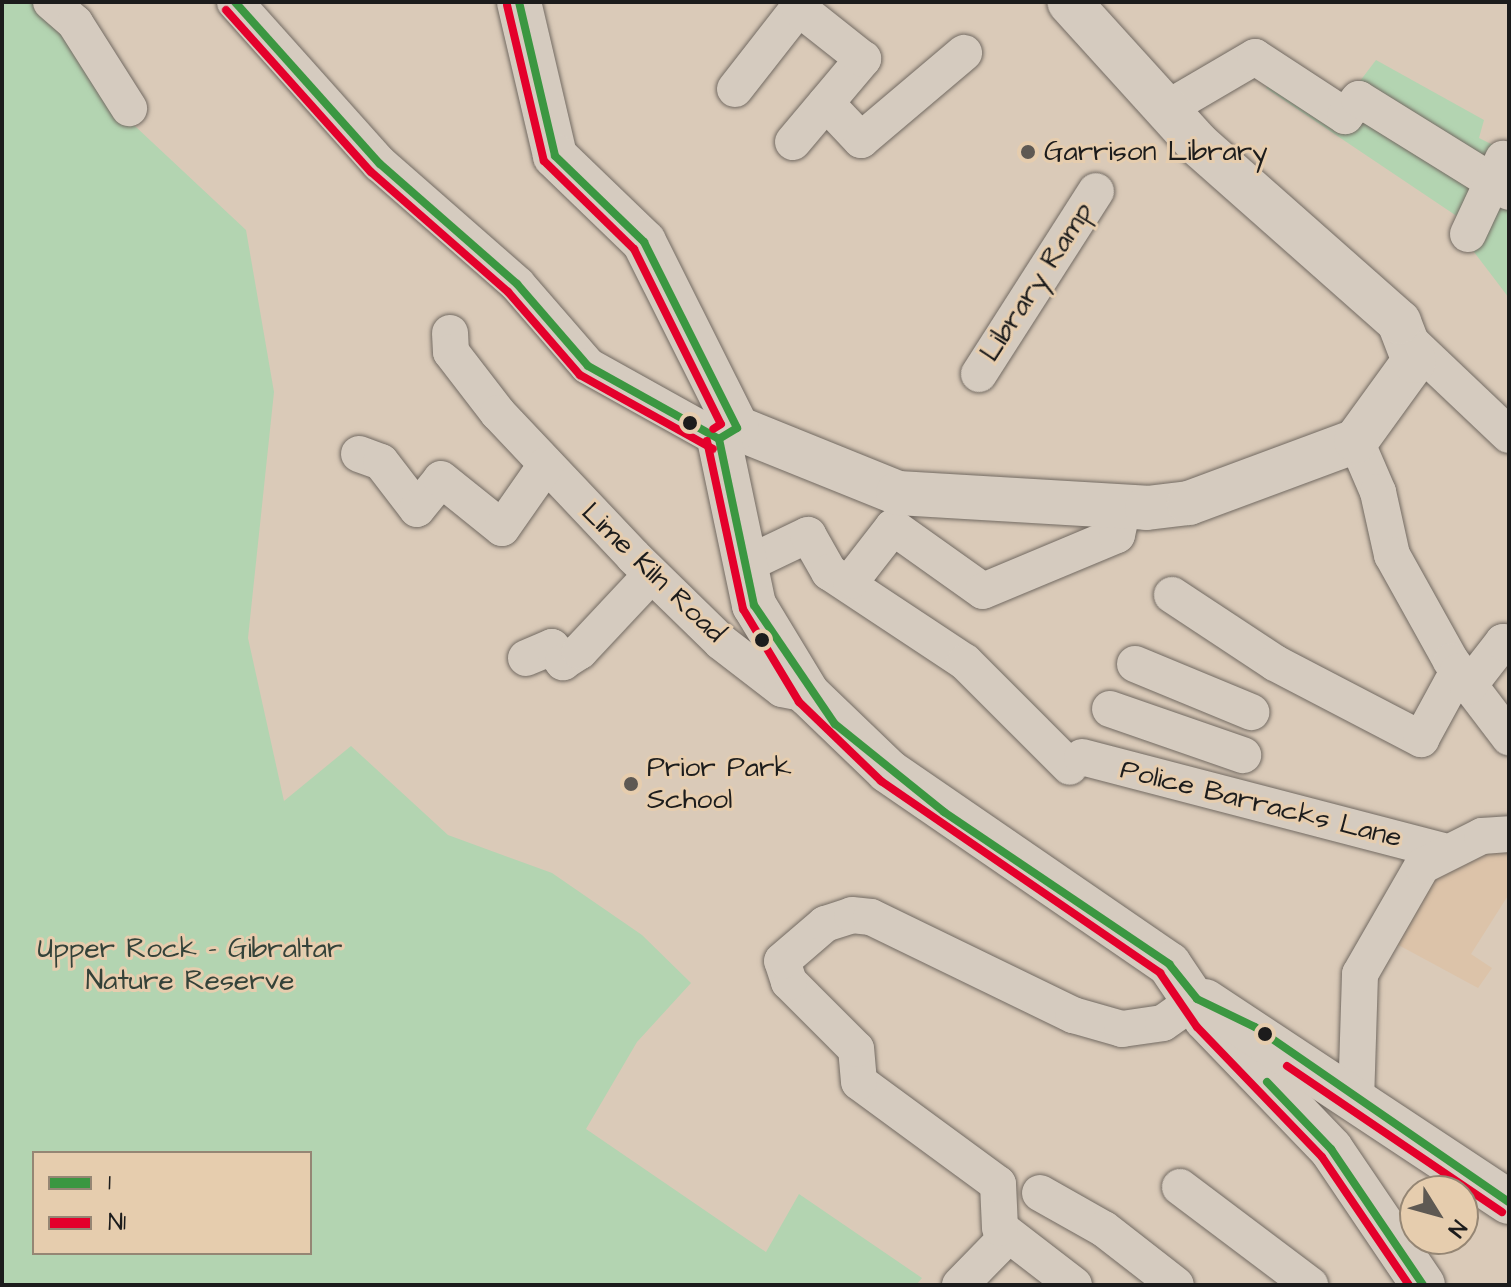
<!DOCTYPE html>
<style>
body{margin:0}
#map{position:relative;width:1511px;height:1287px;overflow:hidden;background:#dacab8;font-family:"Architects Daughter",sans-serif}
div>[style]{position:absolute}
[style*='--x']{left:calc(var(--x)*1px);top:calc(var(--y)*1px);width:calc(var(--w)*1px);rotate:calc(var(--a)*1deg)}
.built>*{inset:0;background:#dcc3a9}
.green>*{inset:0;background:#b3d4b1}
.roads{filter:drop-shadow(0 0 2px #726a62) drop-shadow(0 0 2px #726a62)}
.street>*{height:36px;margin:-18px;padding:0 18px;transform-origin:18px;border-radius:18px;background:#d5cbbf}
.secondary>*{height:44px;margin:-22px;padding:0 22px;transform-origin:22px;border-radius:22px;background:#d5cbbf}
.bus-1>*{height:8px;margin:-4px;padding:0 4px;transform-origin:4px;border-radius:4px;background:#3b9741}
.bus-2>*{height:8px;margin:-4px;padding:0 4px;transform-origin:4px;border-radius:4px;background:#e4002b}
.dots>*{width:22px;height:22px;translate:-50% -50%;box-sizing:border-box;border:4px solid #e6cdae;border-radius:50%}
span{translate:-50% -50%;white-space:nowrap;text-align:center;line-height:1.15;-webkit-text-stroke:6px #e6cdae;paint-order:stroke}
.poi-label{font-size:28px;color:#1c1c1c}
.left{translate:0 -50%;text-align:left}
.street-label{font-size:28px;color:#1c1c1c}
.park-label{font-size:28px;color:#344239}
.frame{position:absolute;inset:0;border:4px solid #1c1c1c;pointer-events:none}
.legend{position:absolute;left:32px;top:1151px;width:280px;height:104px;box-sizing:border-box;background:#e6cdae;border:2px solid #958674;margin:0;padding:10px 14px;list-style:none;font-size:24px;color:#1c1c1c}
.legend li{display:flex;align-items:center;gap:16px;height:40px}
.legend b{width:40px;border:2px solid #958674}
.north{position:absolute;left:1399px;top:1175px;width:80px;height:80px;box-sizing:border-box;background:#e6cdae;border:2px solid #958674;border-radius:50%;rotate:127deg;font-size:22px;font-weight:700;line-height:32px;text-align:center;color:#1c1c1c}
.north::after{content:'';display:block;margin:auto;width:28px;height:36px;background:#5e5953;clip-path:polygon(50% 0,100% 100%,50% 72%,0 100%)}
</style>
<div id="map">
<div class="built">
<div style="clip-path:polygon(1509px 849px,1509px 894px,1471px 954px,1492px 968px,1478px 988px,1391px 941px,1436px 870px,1454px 857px)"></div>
</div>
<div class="green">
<div style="clip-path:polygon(evenodd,2px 2px,40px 2px,121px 113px,246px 230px,274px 392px,248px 638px,284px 801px,351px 746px,448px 835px,552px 873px,642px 935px,691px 983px,637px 1042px,586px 1129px,766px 1252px,799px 1194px,922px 1278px,916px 1285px,2px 1285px,2px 2px,34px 1153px,310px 1153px,310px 1253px,34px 1253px,34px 1153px)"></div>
<div style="clip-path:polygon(1376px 60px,1484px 120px,1479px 138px,1509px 153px,1509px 298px,1471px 248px,1479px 231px,1266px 88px,1285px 61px,1344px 102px)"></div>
</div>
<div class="roads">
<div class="street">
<div style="--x:51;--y:2;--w:32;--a:41"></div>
<div style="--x:75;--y:23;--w:101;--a:57.6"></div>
<div style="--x:235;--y:2;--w:217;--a:48.2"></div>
<div style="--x:380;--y:164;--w:182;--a:41.2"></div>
<div style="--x:517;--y:284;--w:108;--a:49.1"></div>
<div style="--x:588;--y:366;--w:150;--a:29.1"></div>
<div style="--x:735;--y:89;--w:110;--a:-52"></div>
<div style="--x:826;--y:103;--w:51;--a:46.6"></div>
<div style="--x:861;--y:140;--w:135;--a:-40.2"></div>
<div style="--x:1166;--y:109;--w:103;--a:-30.3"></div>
<div style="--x:1255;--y:57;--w:108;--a:33.2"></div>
<div style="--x:1345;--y:116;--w:22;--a:-51"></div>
<div style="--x:1359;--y:99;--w:176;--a:31.8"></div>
<div style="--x:793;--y:142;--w:109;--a:-49.9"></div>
<div style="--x:863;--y:59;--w:80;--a:-141.6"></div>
<div style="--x:1468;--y:234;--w:83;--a:-65"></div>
<div style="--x:450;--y:333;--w:19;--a:87"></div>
<div style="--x:451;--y:352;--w:77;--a:52.4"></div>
<div style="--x:498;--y:413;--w:197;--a:46.6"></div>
<div style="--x:633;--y:556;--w:123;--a:44.3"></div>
<div style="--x:721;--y:642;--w:77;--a:37.6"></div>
<div style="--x:782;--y:689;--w:26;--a:11"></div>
<div style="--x:1413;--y:344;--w:132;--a:43.5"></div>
<div style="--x:979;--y:374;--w:217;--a:-57.4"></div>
<div style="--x:1356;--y:441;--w:56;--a:66.7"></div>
<div style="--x:1378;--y:492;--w:65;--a:77.5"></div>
<div style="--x:1392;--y:555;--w:121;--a:60.9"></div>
<div style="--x:1451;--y:661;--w:96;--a:52.7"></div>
<div style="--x:359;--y:454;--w:23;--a:20"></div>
<div style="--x:381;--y:462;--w:59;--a:52.5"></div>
<div style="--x:417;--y:509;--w:38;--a:-51"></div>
<div style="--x:441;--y:479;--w:78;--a:38.8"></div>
<div style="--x:502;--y:528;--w:77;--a:-55.1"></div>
<div style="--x:893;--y:527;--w:110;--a:35.4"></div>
<div style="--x:983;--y:591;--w:145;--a:-22.7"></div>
<div style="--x:1117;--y:535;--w:30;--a:-78"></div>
<div style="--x:745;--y:565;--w:70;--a:-25.5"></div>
<div style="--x:808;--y:535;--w:43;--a:60.4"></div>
<div style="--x:829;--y:572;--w:163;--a:33.5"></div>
<div style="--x:965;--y:662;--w:148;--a:45"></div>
<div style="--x:851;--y:581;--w:68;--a:-52.1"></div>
<div style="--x:1172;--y:595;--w:123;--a:33.4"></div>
<div style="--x:1275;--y:663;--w:165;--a:27.5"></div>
<div style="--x:1421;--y:739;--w:77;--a:-61.4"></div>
<div style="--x:526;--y:658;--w:28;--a:-23"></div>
<div style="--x:552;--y:647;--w:19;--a:54"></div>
<div style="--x:563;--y:662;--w:20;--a:-33"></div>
<div style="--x:580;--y:651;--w:104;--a:-46.9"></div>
<div style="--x:1135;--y:664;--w:126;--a:22.5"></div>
<div style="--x:1468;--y:687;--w:57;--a:-52.1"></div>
<div style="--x:1503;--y:642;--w:7;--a:27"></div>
<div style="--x:1110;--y:709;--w:141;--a:19.1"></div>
<div style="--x:1082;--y:757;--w:372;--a:14.6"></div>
<div style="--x:1356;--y:1102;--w:128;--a:-88.2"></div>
<div style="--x:1360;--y:974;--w:125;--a:-60.1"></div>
<div style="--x:1422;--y:866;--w:67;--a:-26.6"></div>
<div style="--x:1482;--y:836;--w:27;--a:-4"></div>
<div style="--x:1180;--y:1187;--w:163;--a:37"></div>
<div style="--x:1040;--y:1193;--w:73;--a:29.4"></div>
<div style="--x:1104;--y:1229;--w:91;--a:37.9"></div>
<div style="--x:960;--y:1285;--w:69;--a:-45.6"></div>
<div style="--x:1074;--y:1285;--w:93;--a:-142.4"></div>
<div style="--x:1000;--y:1228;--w:44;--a:-92.6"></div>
<div style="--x:998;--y:1184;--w:172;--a:-143.7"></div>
<div style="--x:859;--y:1082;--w:33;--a:-95"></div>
<div style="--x:856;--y:1049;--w:95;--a:-135"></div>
<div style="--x:789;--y:982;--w:22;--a:-108"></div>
<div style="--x:782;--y:961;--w:57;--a:-40.7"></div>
<div style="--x:825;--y:924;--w:28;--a:-18"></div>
<div style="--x:852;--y:915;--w:19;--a:6"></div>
<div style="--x:871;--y:917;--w:225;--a:25.9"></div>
<div style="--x:1073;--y:1015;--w:51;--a:15.9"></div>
<div style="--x:1122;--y:1029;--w:41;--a:-8.3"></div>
<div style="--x:1163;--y:1023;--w:42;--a:-35.2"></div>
</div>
<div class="secondary">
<div style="--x:519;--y:2;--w:158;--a:76.8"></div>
<div style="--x:555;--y:156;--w:124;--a:44"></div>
<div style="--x:644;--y:242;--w:208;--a:63.4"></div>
<div style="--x:737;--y:428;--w:174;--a:22"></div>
<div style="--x:898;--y:493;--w:249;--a:3.4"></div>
<div style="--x:1147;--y:508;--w:42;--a:-6.8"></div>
<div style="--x:1189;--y:503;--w:178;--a:-20.4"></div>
<div style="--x:1356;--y:441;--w:99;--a:-54.1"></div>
<div style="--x:1414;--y:361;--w:42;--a:-111"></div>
<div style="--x:1399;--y:322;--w:270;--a:-138.5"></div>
<div style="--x:1197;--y:143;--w:190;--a:-132.2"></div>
<div style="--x:737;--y:428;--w:21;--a:149"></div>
<div style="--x:719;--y:439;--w:170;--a:78.1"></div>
<div style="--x:754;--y:605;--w:104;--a:58.8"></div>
<div style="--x:808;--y:694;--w:111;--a:43.9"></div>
<div style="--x:888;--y:771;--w:341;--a:34.5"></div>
<div style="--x:1169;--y:964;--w:66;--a:56.1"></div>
<div style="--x:1206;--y:1019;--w:180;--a:46.1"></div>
<div style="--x:1331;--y:1149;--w:164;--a:55.9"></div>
<div style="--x:1205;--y:1001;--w:364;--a:33.5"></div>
</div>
</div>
<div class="bus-1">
<div style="--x:235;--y:2;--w:217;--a:48.2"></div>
<div style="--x:380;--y:164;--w:182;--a:41.2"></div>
<div style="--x:517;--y:284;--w:108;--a:49.1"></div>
<div style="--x:588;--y:366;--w:150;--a:29.1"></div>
<div style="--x:519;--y:2;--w:158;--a:76.8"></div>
<div style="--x:555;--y:156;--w:124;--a:44"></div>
<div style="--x:644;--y:242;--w:208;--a:63.4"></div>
<div style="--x:737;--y:428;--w:21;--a:149"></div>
<div style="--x:719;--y:439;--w:170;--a:78.1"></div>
<div style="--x:754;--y:605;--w:144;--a:55.8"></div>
<div style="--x:835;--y:724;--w:140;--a:38.9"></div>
<div style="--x:944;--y:812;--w:272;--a:34"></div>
<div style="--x:1169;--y:964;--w:45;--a:51.3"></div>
<div style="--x:1197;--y:999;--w:64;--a:25.8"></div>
<div style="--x:1255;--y:1027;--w:308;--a:34.6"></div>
<div style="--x:1267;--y:1082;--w:93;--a:46.3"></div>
<div style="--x:1331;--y:1149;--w:164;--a:55.9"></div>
</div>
<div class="bus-2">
<div style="--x:507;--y:5;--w:160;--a:76.7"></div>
<div style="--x:544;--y:161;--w:126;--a:44.4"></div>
<div style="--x:634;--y:249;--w:195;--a:63.6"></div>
<div style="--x:721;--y:424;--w:9;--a:148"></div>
<div style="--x:226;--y:10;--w:217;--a:48.2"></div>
<div style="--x:371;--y:172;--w:182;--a:41.2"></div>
<div style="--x:508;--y:292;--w:110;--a:49.1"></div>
<div style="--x:580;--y:375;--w:152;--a:29.1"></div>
<div style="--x:707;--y:441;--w:172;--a:77.9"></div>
<div style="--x:743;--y:609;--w:109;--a:58.9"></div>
<div style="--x:799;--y:702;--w:114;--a:43.9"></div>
<div style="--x:881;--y:781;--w:339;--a:34.5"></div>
<div style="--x:1160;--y:973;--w:65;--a:55.6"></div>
<div style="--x:1197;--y:1027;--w:180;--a:46.1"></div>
<div style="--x:1322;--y:1157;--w:155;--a:55.8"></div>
<div style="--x:1287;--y:1066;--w:260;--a:34.2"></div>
</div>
<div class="dots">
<div style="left:1028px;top:152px;background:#5e5953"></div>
<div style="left:690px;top:423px;background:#1c1c1c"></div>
<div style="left:762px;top:640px;background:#1c1c1c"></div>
<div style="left:631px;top:784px;background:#5e5953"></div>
<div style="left:1265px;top:1034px;background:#1c1c1c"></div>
</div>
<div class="poi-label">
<span class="left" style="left:1044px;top:152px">Garrison Library</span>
<span class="left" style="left:647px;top:784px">Prior Park<br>School</span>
</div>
<div class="street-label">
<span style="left:1037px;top:282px;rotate:-57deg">Library Ramp</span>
<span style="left:653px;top:573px;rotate:44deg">Lime Kiln Road</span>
<span style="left:1261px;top:804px;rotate:14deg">Police Barracks Lane</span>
</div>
<div class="park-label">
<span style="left:190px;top:965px">Upper Rock - Gibraltar<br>Nature Reserve</span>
</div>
<div class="frame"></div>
<ul class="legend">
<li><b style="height:10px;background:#3b9741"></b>1</li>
<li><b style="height:10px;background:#e4002b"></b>N1</li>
</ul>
<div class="north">N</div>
</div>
